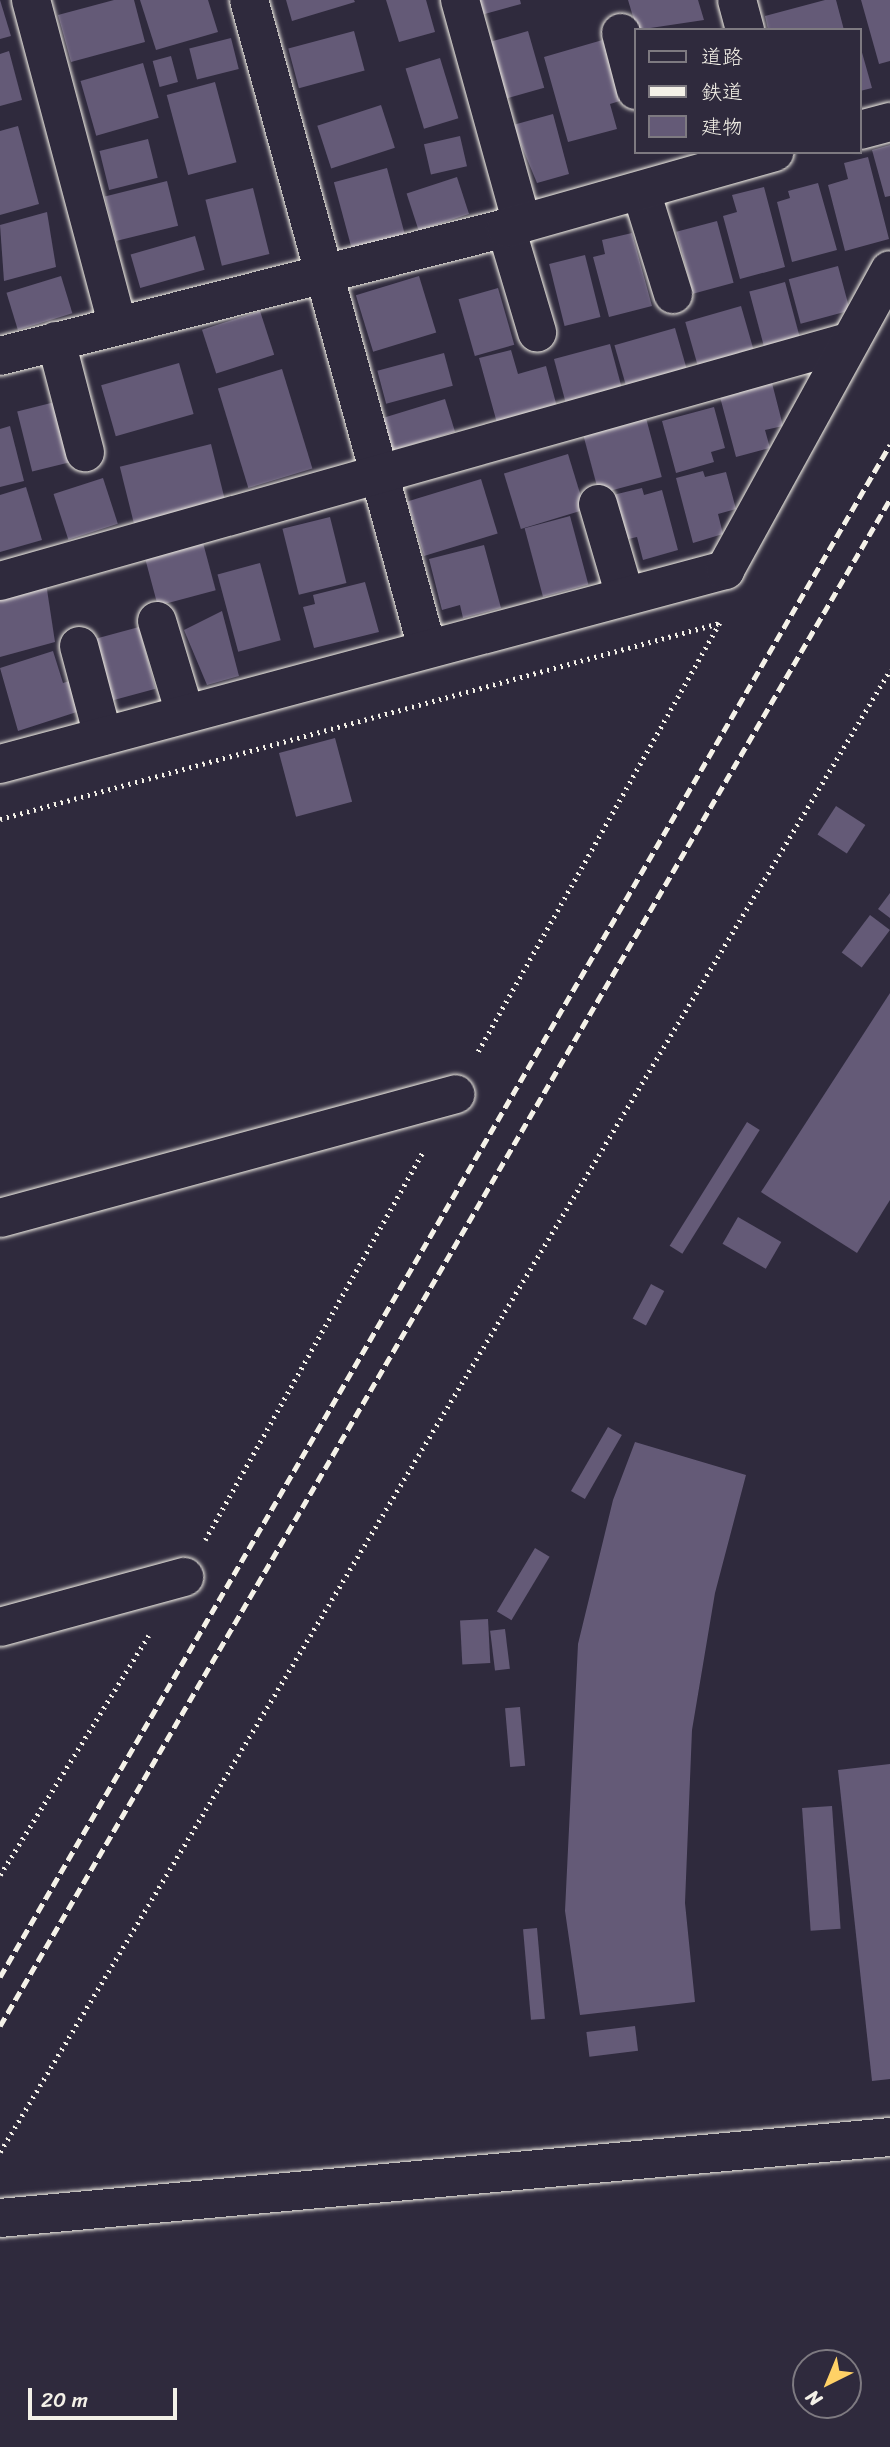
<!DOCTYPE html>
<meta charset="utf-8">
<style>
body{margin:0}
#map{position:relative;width:890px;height:2447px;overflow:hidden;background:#2f2a3d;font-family:Sriracha,"Klee One",sans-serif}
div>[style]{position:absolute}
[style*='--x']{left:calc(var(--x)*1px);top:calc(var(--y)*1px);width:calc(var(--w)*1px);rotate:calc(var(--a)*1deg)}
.building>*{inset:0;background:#645a77;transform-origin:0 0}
.path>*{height:4.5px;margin-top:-2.25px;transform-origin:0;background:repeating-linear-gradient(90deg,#f4f1e8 0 2px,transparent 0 7px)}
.roads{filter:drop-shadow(0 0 2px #f4f1e8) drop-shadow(0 0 2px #f4f1e8)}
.minor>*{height:38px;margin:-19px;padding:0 19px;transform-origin:19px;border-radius:19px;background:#2f2a3d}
.tertiary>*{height:38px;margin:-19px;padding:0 19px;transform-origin:19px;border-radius:19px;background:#2f2a3d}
.rail>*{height:5px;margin-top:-2.5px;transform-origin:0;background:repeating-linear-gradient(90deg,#f4f1e8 0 10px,transparent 0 15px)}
span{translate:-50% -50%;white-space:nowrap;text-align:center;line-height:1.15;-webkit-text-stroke:7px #2f2a3d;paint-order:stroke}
.legend{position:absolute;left:634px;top:28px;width:228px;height:126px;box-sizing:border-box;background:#2f2a3d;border:2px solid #7e7a81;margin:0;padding:9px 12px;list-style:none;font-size:21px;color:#f4f1e8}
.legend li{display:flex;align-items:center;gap:14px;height:35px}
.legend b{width:35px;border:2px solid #7e7a81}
.north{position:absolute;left:792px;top:2349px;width:70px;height:70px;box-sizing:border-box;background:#2f2a3d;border:2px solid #7e7a81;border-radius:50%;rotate:223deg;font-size:19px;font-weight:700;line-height:28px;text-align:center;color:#f4f1e8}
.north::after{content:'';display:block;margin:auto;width:24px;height:32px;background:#ffd166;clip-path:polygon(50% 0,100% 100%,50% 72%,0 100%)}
.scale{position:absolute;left:28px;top:2388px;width:149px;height:32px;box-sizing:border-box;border:4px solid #f4f1e8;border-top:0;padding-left:9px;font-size:21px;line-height:24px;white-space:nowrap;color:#f4f1e8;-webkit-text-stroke:5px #2f2a3d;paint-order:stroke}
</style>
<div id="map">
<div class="building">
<div style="clip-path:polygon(0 0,11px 36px,0 39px)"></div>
<div style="clip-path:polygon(114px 0,134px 0,145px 42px,71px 62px,58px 15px)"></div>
<div style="clip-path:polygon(140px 0,208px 0,218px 32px,156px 50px)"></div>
<div style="clip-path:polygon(286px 0,354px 0,355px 2px,292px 21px)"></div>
<div style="clip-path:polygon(386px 0,426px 0,435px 32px,399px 42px)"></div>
<div style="clip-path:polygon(476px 0,520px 0,521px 4px,481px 15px)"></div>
<div style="clip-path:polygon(628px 0,698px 0,704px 20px,637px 30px)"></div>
<div style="clip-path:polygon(825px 0,836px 0,844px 30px,768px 30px,765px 16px)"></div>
<div style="clip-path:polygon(861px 0,890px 0,890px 61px,879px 64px)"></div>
<div style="left:354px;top:31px;width:41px;height:68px;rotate:75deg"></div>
<div style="left:528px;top:31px;width:59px;height:41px;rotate:74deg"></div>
<div style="left:231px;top:38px;width:32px;height:43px;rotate:76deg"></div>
<div style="clip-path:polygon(606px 39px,623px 100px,610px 104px,617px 129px,568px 142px,544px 57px)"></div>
<div style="clip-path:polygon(861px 49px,872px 88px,860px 91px,860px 50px)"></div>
<div style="clip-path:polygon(9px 51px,22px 100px,0 106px,0 54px)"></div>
<div style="left:171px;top:56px;width:27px;height:19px;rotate:75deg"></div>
<div style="left:440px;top:58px;width:63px;height:36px;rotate:73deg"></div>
<div style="left:143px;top:63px;width:57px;height:65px;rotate:74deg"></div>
<div style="left:215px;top:82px;width:83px;height:50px;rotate:75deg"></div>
<div style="left:381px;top:105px;width:45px;height:67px;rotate:72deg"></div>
<div style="clip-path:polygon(553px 114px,569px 174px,537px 183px,513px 125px)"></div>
<div style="clip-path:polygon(18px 126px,39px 204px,0 215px,0 131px)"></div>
<div style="left:460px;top:136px;width:31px;height:37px;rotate:77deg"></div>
<div style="left:148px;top:139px;width:40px;height:50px;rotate:76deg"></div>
<div style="clip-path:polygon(890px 145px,890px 196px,885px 197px,872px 150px)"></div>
<div style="clip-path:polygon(868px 157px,889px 239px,845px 251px,828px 185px,848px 179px,844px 163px)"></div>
<div style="left:387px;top:168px;width:70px;height:55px;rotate:75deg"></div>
<div style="left:457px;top:177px;width:39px;height:53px;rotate:72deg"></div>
<div style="left:167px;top:181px;width:46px;height:64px;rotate:76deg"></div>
<div style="clip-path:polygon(818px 183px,837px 250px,792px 262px,777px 202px,790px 198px,788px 191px)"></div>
<div style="clip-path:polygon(764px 187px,785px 267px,740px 279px,723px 216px,737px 212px,732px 195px)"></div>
<div style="left:253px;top:188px;width:68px;height:49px;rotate:76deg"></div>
<div style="clip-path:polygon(47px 212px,56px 267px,4px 281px,0 225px)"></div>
<div style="left:717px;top:221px;width:64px;height:42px;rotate:75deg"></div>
<div style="clip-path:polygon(632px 233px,652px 306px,609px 317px,593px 257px,605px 254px,602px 240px)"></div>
<div style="left:195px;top:236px;width:35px;height:67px;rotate:74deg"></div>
<div style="left:585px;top:255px;width:64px;height:37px;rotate:76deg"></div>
<div style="left:838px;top:266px;width:46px;height:51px;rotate:75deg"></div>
<div style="left:61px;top:276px;width:39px;height:57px;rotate:73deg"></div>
<div style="left:419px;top:276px;width:59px;height:66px;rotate:73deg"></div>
<div style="left:785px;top:282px;width:61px;height:37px;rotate:75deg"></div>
<div style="left:498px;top:288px;width:59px;height:41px;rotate:74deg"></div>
<div style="left:741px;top:306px;width:51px;height:58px;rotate:74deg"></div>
<div style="left:260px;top:311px;width:46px;height:61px;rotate:72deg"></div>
<div style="left:675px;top:328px;width:48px;height:63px;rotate:74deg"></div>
<div style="left:610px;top:344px;width:49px;height:58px;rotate:75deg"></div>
<div style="clip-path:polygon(511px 350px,518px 374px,546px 366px,557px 407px,497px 423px,479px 358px)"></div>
<div style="left:444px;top:353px;width:34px;height:69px;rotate:75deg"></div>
<div style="left:179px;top:363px;width:53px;height:81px;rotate:74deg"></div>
<div style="left:282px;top:369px;width:104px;height:67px;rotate:73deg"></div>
<div style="clip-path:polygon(772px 383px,783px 426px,765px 430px,770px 448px,736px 457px,720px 397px)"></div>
<div style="left:445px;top:399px;width:34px;height:65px;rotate:73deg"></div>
<div style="left:55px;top:402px;width:62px;height:39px;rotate:76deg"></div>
<div style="clip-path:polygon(714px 407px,725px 448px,711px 452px,714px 462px,676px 473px,662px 421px)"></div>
<div style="left:646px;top:418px;width:61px;height:65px;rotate:75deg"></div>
<div style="clip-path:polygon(10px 426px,24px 481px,0 487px,0 429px)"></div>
<div style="left:211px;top:444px;width:61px;height:94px;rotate:76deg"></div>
<div style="left:568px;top:454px;width:58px;height:67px;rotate:73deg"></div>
<div style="clip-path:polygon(703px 471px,705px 477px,726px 472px,736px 509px,718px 514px,723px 534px,693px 543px,676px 478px)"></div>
<div style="left:103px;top:478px;width:48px;height:52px;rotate:72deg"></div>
<div style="left:481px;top:479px;width:57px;height:77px;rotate:73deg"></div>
<div style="clip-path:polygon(26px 487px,42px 540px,0 552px,0 495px)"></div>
<div style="clip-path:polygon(642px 488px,644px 495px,662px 490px,678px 550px,643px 560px,637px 537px,624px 540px,613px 495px)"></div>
<div style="left:570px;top:516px;width:71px;height:47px;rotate:75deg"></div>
<div style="left:330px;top:517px;width:68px;height:49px;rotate:76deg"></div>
<div style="left:202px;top:539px;width:53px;height:60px;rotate:75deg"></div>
<div style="clip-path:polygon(484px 545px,501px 608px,463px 618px,460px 605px,442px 610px,429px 559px)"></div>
<div style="left:260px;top:563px;width:80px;height:44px;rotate:75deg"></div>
<div style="clip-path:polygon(365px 582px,379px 632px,314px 648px,303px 607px,315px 604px,313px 595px)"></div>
<div style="clip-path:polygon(46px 583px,55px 642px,0 657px,0 596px)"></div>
<div style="clip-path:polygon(222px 611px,239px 676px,207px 685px,184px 630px)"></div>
<div style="left:139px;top:627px;width:64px;height:44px;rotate:75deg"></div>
<div style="clip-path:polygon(53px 651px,63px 683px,76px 679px,86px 709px,18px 731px,0 668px)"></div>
<div style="left:335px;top:738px;width:66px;height:58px;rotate:75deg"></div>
<div style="left:836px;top:806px;width:35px;height:34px;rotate:33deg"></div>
<div style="clip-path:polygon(890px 893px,890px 918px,878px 909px)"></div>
<div style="left:870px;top:915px;width:25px;height:47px;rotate:37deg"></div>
<div style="clip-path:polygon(890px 993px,890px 1200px,857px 1253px,761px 1192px)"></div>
<div style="left:747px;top:1122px;width:15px;height:146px;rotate:32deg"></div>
<div style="left:738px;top:1217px;width:50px;height:31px;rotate:30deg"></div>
<div style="left:651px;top:1284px;width:15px;height:39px;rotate:28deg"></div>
<div style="left:608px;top:1427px;width:16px;height:74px;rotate:30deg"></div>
<div style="clip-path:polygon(635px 1442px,746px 1475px,715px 1593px,692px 1730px,685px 1903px,695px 2002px,580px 2015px,565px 1911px,578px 1644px,613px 1500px)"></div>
<div style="left:535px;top:1548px;width:17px;height:74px;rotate:31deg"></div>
<div style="left:488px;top:1619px;width:44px;height:28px;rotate:87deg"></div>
<div style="left:505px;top:1629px;width:40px;height:15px;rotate:83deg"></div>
<div style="left:520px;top:1707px;width:59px;height:15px;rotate:85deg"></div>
<div style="clip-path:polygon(890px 1764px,890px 2079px,872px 2081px,838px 1770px)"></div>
<div style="left:832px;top:1806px;width:123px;height:30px;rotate:86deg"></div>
<div style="left:537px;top:1928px;width:91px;height:14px;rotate:85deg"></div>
<div style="left:635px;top:2026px;width:25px;height:49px;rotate:83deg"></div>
</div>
<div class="path">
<div style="--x:0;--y:819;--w:746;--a:-15.23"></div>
<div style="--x:720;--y:623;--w:496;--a:119.4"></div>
<div style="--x:205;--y:1540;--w:446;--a:-60.7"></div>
<div style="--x:0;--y:1875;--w:282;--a:-58.2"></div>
<div style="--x:0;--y:2152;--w:1729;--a:-59.01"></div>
</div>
<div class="roads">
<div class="minor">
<div style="--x:31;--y:0;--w:335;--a:75.1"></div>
<div style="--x:249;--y:0;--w:672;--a:74.64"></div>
<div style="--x:460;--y:0;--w:232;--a:74.5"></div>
<div style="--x:737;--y:0;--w:31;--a:75"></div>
<div style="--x:621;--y:33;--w:59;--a:75.3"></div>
<div style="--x:860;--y:130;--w:31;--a:-15"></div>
<div style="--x:641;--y:191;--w:108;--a:72.7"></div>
<div style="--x:506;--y:228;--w:109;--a:73.4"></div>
<div style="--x:56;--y:341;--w:115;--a:75.4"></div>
<div style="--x:0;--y:356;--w:522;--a:-14.2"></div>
<div style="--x:506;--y:228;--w:279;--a:-15.8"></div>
<div style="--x:598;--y:504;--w:96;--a:73.6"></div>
<div style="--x:0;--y:581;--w:881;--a:-15.74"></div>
<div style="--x:157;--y:621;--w:97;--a:73.2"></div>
<div style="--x:79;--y:646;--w:93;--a:75.1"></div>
<div style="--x:0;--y:764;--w:751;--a:-14.98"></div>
<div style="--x:725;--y:570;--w:342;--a:-61.2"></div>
<div style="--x:0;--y:1218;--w:472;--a:-15.2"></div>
<div style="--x:0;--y:1627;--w:191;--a:-15.2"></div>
</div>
<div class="tertiary">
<div style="--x:0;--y:2218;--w:894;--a:-5.2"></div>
</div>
</div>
<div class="rail">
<div style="--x:0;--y:1977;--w:1772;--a:-59.85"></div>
<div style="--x:0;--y:2026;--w:1767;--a:-59.76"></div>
</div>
<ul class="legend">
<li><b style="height:9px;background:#2f2a3d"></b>道路</li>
<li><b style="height:9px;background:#f4f1e8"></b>鉄道</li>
<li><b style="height:19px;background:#645a77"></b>建物</li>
</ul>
<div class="north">N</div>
<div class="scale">20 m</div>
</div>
